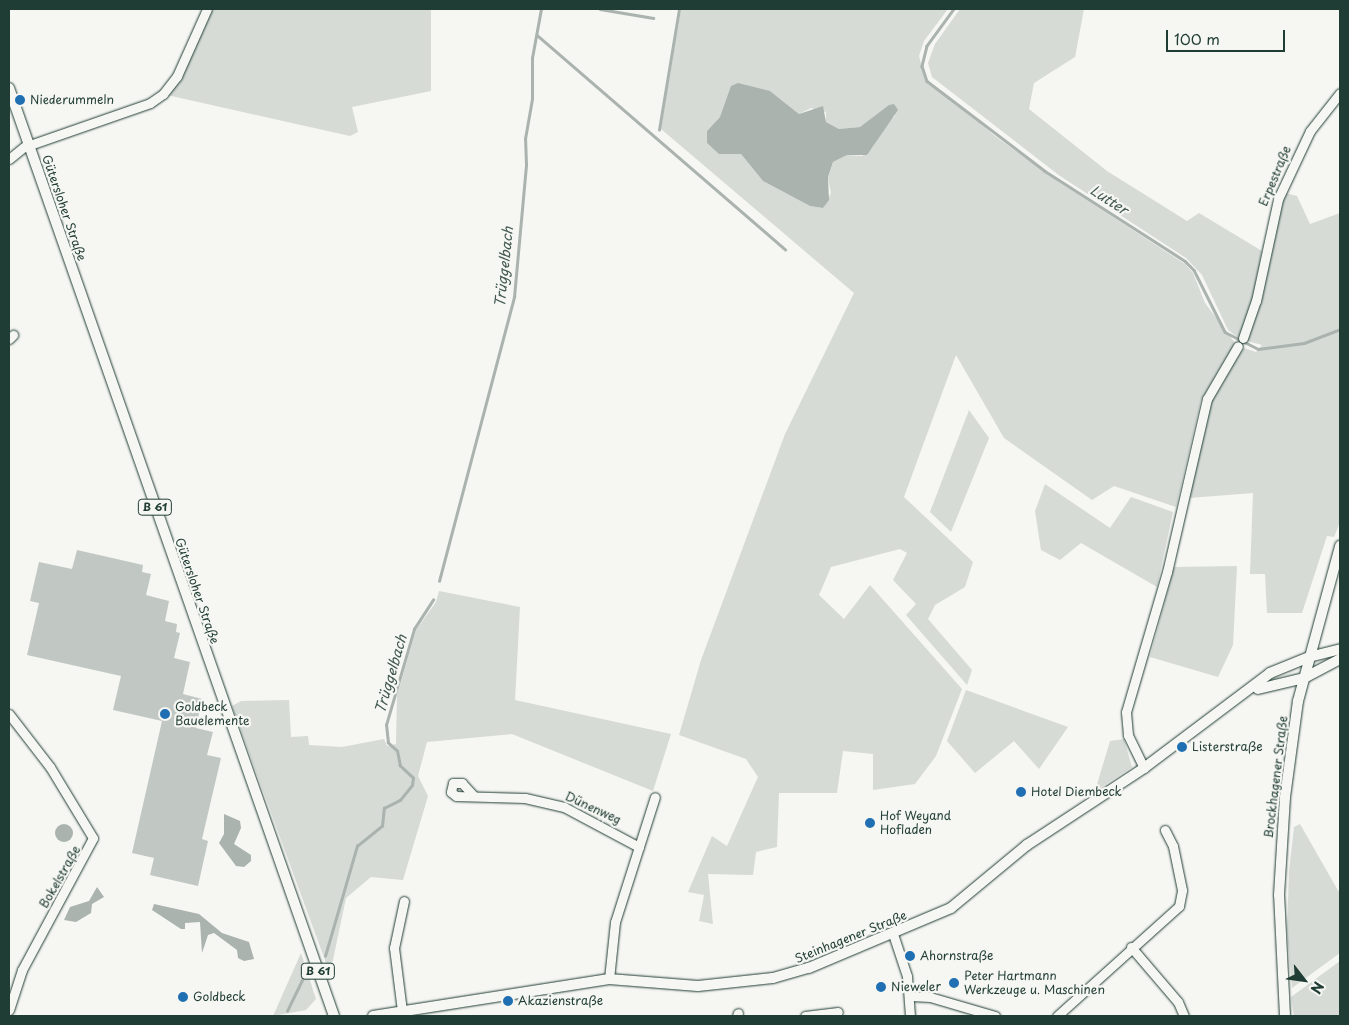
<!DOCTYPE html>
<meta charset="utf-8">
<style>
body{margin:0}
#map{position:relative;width:1349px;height:1025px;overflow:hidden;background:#f6f6f2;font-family:"Playpen Sans",sans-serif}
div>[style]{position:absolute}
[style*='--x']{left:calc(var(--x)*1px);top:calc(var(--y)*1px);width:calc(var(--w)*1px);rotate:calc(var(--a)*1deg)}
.green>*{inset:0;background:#d6dbd6}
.water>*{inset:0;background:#aab3ae}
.round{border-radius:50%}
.stream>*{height:2.5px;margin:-1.25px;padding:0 1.25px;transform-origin:1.25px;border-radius:1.25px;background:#aab3ae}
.building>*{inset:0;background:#c1c8c3}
.roads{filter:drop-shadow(0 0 1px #1f3d34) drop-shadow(0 0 1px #1f3d34)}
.minor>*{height:9px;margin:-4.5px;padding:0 4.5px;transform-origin:4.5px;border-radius:4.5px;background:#f6f6f2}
.major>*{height:10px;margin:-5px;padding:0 5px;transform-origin:5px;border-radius:5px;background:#f6f6f2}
.dots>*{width:14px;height:14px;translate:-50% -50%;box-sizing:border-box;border:2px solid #f6f6f2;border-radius:50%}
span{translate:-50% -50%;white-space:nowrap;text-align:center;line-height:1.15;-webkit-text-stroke:4.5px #f6f6f2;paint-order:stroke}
.shield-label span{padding:1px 4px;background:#f6f6f2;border:1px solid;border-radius:4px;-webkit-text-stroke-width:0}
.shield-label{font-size:11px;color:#1f3d34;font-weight:700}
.poi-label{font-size:12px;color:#1f3d34}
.left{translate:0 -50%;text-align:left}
.street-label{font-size:12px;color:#1f3d34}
.water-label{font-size:14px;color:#425a52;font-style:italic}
.frame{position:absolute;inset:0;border:10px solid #1f3d34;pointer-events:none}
.north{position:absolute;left:1279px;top:955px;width:50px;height:50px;-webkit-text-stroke:4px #f6f6f2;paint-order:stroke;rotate:120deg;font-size:14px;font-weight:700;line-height:20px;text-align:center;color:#1f3d34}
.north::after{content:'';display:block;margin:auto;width:18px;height:22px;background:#1f3d34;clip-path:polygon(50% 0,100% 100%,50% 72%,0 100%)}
.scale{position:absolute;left:1166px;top:30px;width:119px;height:22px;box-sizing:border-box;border:2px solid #1f3d34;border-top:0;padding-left:6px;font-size:15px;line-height:18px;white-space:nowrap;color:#1f3d34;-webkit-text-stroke:4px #f6f6f2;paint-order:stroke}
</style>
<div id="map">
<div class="green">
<div style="clip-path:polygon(210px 9px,431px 9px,431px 91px,352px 107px,358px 132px,350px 136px,167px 95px)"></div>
<div style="clip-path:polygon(evenodd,681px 9px,948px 9px,924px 41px,919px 56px,926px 83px,946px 95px,995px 136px,1059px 182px,1185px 264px,1193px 273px,1205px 303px,1235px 343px,1201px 400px,1176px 507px,1114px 486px,1092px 500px,1004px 438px,956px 355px,904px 497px,973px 562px,965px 587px,935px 605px,928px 619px,972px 670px,967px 685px,906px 615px,916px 604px,893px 580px,907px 553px,900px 549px,831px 567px,819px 595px,844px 619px,870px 585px,962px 689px,936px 756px,915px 784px,873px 790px,873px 754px,843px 751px,837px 793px,779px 793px,777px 847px,756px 852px,753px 875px,708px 874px,713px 924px,699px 921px,704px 895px,688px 892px,712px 836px,727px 846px,758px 777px,746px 759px,679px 735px,701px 660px,785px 434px,854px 293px,661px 129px,681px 9px,770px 91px,799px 114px,811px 108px,826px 112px,826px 122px,839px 129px,860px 127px,894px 104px,895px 116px,884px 126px,872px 148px,862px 156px,847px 155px,833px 162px,828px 178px,831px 193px,823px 208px,810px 206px,763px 181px,741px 154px,719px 153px,707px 143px,707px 131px,720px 117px,770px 91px)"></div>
<div style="clip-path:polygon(960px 9px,1084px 9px,1075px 57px,1034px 83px,1029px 109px,1107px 171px,1187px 221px,1199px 213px,1262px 251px,1253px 300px,1240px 339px,1228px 330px,1202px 275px,1186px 258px,1060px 176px,932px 77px,928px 63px,935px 44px)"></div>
<div style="clip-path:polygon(1285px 193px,1297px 196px,1310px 224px,1340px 213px,1340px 522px,1334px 537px,1327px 536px,1302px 613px,1267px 613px,1265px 574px,1250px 574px,1253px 493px,1189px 498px,1210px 399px,1244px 348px,1256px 352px,1262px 345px,1247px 341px,1260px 302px,1277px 210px)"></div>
<div style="clip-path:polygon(969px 410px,989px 438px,951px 532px,930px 512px)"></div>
<div style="clip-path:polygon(1045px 484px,1110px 528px,1131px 497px,1173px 512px,1157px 587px,1081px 543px,1060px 560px,1041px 550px,1035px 511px)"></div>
<div style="clip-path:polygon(1237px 566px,1233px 645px,1218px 677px,1150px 657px,1174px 567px)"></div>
<div style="clip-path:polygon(439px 591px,520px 607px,515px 700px,671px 734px,653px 791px,512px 734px,427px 742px,418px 776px,428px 796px,403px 880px,371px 877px,346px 898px,330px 974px,232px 706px,241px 701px,289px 700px,291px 737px,308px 736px,309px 745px,342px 747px,384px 739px,387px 746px,396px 744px,397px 696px,416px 630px,436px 602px)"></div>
<div style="clip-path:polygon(966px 690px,1068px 727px,1039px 769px,1014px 741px,975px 773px,947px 741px)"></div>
<div style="clip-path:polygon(1124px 739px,1132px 767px,1095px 791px,1110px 741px)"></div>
<div style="clip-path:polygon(1300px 824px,1340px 894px,1340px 953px,1292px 988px,1287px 931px,1289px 871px,1294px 827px)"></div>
<div style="clip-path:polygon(301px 953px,316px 999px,306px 1010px,273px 1016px)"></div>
<div style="clip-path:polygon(1340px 961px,1340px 1016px,1294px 1016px,1291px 997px)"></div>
</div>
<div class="water">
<div style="clip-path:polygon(738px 83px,770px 91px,799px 114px,823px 106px,826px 122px,839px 129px,860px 127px,889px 105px,894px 104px,898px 110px,867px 155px,847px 155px,833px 162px,828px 177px,829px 200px,823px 208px,810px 206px,763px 181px,741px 154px,719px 154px,707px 143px,707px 131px,720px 117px,731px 86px)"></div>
<div style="clip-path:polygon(224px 814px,240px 821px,241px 828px,234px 844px,251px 855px,251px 861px,244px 867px,236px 866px,219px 843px,224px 834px)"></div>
<div class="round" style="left:55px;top:824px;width:18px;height:18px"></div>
<div style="clip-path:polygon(97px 887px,104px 897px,92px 904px,91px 913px,76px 922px,64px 920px,70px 907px,89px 901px)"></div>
<div style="clip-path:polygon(154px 904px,199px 914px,222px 933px,249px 942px,254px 959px,244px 961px,238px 958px,237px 950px,214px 933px,208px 935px,202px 953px,200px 922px,185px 923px,185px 929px,181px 929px,152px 910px)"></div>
</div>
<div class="stream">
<div style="--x:600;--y:9;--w:54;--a:9.6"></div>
<div style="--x:954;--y:9;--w:46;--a:126.1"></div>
<div style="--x:927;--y:46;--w:21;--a:104"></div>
<div style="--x:922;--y:66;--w:16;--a:72"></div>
<div style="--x:927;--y:81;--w:148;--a:37.3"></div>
<div style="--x:1045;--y:171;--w:166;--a:32.7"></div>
<div style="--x:1185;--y:261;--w:13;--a:45"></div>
<div style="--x:1194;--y:270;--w:69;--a:63.4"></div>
<div style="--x:1225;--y:332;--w:37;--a:27"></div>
<div style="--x:1258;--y:349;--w:46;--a:-7.4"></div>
<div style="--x:1304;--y:343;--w:39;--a:-21"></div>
<div style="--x:537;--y:35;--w:328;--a:40.8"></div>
<div style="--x:659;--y:130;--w:123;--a:-80.6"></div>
<div style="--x:439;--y:581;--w:294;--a:-75.2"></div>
<div style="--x:514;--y:297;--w:133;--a:-84.8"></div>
<div style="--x:526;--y:165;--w:26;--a:-92"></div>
<div style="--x:525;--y:139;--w:41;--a:-80.1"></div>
<div style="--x:532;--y:99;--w:41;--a:-90"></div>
<div style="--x:532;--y:58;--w:50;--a:-79.6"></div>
<div style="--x:325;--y:956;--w:115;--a:-73.8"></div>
<div style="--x:357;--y:846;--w:32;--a:-39"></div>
<div style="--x:382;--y:826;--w:18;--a:-84"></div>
<div style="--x:384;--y:808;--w:18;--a:-27"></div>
<div style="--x:400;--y:800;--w:19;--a:-51"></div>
<div style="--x:412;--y:785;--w:7;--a:-82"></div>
<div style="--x:413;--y:778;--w:18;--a:-137"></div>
<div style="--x:400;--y:766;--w:15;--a:-101"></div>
<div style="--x:397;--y:751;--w:12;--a:-138"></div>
<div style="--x:388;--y:743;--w:18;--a:-96"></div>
<div style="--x:386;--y:725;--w:100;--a:-73.7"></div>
<div style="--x:414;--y:629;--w:35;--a:-57"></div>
<div style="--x:287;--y:1011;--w:41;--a:-64.1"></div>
</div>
<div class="building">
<div style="clip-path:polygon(77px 550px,143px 565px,142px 572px,151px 574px,146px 595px,169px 601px,165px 621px,177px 624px,176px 632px,180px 633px,174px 658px,190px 662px,183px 694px,202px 699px,196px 728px,213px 732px,207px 755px,221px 758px,202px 839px,208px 841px,198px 886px,150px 875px,154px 858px,132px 853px,162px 721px,113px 710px,121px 676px,27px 655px,39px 603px,30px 601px,39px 562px,72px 569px)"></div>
</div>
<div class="roads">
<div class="minor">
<div style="--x:9;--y:159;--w:19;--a:-39"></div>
<div style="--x:24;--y:147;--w:133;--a:-19.2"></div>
<div style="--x:150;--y:103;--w:16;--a:-35"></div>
<div style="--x:163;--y:94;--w:23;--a:-52"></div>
<div style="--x:177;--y:76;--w:73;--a:-65.9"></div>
<div style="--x:1243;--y:338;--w:39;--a:-71"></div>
<div style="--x:1256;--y:301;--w:104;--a:-77.8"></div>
<div style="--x:1278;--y:199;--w:75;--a:-64.8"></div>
<div style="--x:1310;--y:131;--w:48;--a:-51.7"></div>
<div style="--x:9;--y:339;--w:6;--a:-45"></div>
<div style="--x:9;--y:714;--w:67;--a:52.3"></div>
<div style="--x:50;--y:767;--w:83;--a:58.8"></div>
<div style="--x:93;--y:838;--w:150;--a:118.3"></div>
<div style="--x:22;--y:970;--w:42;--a:108"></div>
<div style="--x:1144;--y:768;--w:37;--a:-116"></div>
<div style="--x:1128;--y:735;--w:23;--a:-95"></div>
<div style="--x:1126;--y:712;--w:146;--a:-73.7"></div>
<div style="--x:1167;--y:572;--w:178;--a:-77"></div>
<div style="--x:1207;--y:399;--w:61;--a:-59.7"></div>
<div style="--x:473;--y:795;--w:16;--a:-133"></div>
<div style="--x:462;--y:783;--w:9;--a:180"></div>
<div style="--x:453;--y:783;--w:9;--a:103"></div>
<div style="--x:451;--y:792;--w:6;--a:39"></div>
<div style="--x:456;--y:796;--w:69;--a:1.7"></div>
<div style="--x:525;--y:798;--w:40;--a:13"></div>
<div style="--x:564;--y:807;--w:85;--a:28.1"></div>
<div style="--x:893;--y:934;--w:44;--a:71.6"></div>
<div style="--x:907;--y:976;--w:40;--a:85.7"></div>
<div style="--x:1131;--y:947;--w:72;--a:49.5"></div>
<div style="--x:1178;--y:1002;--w:15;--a:67"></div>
<div style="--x:609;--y:979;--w:57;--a:-84"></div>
<div style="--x:615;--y:922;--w:131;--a:-72.3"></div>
<div style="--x:910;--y:996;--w:20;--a:3"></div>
<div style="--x:930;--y:997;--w:68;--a:16.3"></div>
<div style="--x:402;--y:1011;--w:64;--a:-97.2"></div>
<div style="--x:394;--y:948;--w:48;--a:-78"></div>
<div style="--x:737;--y:1016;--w:3;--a:-72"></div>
<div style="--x:805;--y:1016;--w:33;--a:-7"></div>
<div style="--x:1057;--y:1016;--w:164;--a:-42"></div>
<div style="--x:1179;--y:906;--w:16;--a:-79"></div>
<div style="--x:1182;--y:890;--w:45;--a:-101.6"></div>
<div style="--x:1173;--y:846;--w:18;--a:-117"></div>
</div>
<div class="major">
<div style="--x:9;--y:88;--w:983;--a:70.7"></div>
<div style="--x:1258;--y:689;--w:47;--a:-13.4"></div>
<div style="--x:1304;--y:678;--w:41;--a:-27.8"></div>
<div style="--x:373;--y:1016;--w:239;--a:-8.9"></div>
<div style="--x:609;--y:979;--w:89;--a:4.5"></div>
<div style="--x:698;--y:986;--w:75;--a:-6.1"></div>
<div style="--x:773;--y:978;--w:37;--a:-16"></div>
<div style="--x:809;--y:968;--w:154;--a:-22.9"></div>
<div style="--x:951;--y:908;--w:99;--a:-39.7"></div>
<div style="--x:1027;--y:845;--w:140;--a:-33.3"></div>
<div style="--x:1144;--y:768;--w:158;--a:-37"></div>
<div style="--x:1270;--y:673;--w:42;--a:-22.3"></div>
<div style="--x:1309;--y:657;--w:32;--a:-14"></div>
<div style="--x:1285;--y:1016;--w:121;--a:-92.8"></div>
<div style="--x:1279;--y:895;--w:98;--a:-86.5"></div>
<div style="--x:1285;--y:797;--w:97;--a:-82.3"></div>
<div style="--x:1298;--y:701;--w:161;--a:-74.8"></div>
</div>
</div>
<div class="dots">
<div style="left:20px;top:100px;background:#1f6fb2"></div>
<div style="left:165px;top:714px;background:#1f6fb2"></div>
<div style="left:1182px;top:747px;background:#1f6fb2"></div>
<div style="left:1021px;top:792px;background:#1f6fb2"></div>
<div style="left:870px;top:823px;background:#1f6fb2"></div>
<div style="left:910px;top:956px;background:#1f6fb2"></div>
<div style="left:954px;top:983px;background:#1f6fb2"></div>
<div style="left:881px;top:987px;background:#1f6fb2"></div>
<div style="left:183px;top:997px;background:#1f6fb2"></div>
<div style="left:508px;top:1001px;background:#1f6fb2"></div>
</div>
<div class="shield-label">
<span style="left:155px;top:507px">B 61</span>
<span style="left:318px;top:971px">B 61</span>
</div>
<div class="poi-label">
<span class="left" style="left:30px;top:100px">Niederummeln</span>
<span class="left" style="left:175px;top:714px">Goldbeck<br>Bauelemente</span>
<span class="left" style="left:1192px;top:747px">Listerstraße</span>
<span class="left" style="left:1031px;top:792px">Hotel Diembeck</span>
<span class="left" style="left:880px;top:823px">Hof Weyand<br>Hofladen</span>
<span class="left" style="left:920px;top:956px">Ahornstraße</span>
<span class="left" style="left:964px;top:983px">Peter Hartmann<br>Werkzeuge u. Maschinen</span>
<span class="left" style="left:891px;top:987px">Nieweler</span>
<span class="left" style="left:193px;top:997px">Goldbeck</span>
<span class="left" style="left:518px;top:1001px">Akazienstraße</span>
</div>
<div class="street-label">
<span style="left:1275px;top:176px;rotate:-67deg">Erpestraße</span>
<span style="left:64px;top:208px;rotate:71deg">Gütersloher Straße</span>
<span style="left:197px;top:591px;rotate:71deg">Gütersloher Straße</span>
<span style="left:1276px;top:777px;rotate:-83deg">Brockhagener Straße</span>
<span style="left:593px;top:808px;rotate:25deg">Dünenweg</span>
<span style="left:60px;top:877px;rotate:-60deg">Bokelstraße</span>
<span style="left:851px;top:937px;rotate:-22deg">Steinhagener Straße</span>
</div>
<div class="water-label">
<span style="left:1109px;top:200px;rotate:33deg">Lutter</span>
<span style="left:504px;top:267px;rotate:-84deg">Trüggelbach</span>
<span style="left:391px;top:674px;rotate:-74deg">Trüggelbach</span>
</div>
<div class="frame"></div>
<div class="north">N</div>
<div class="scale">100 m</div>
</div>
